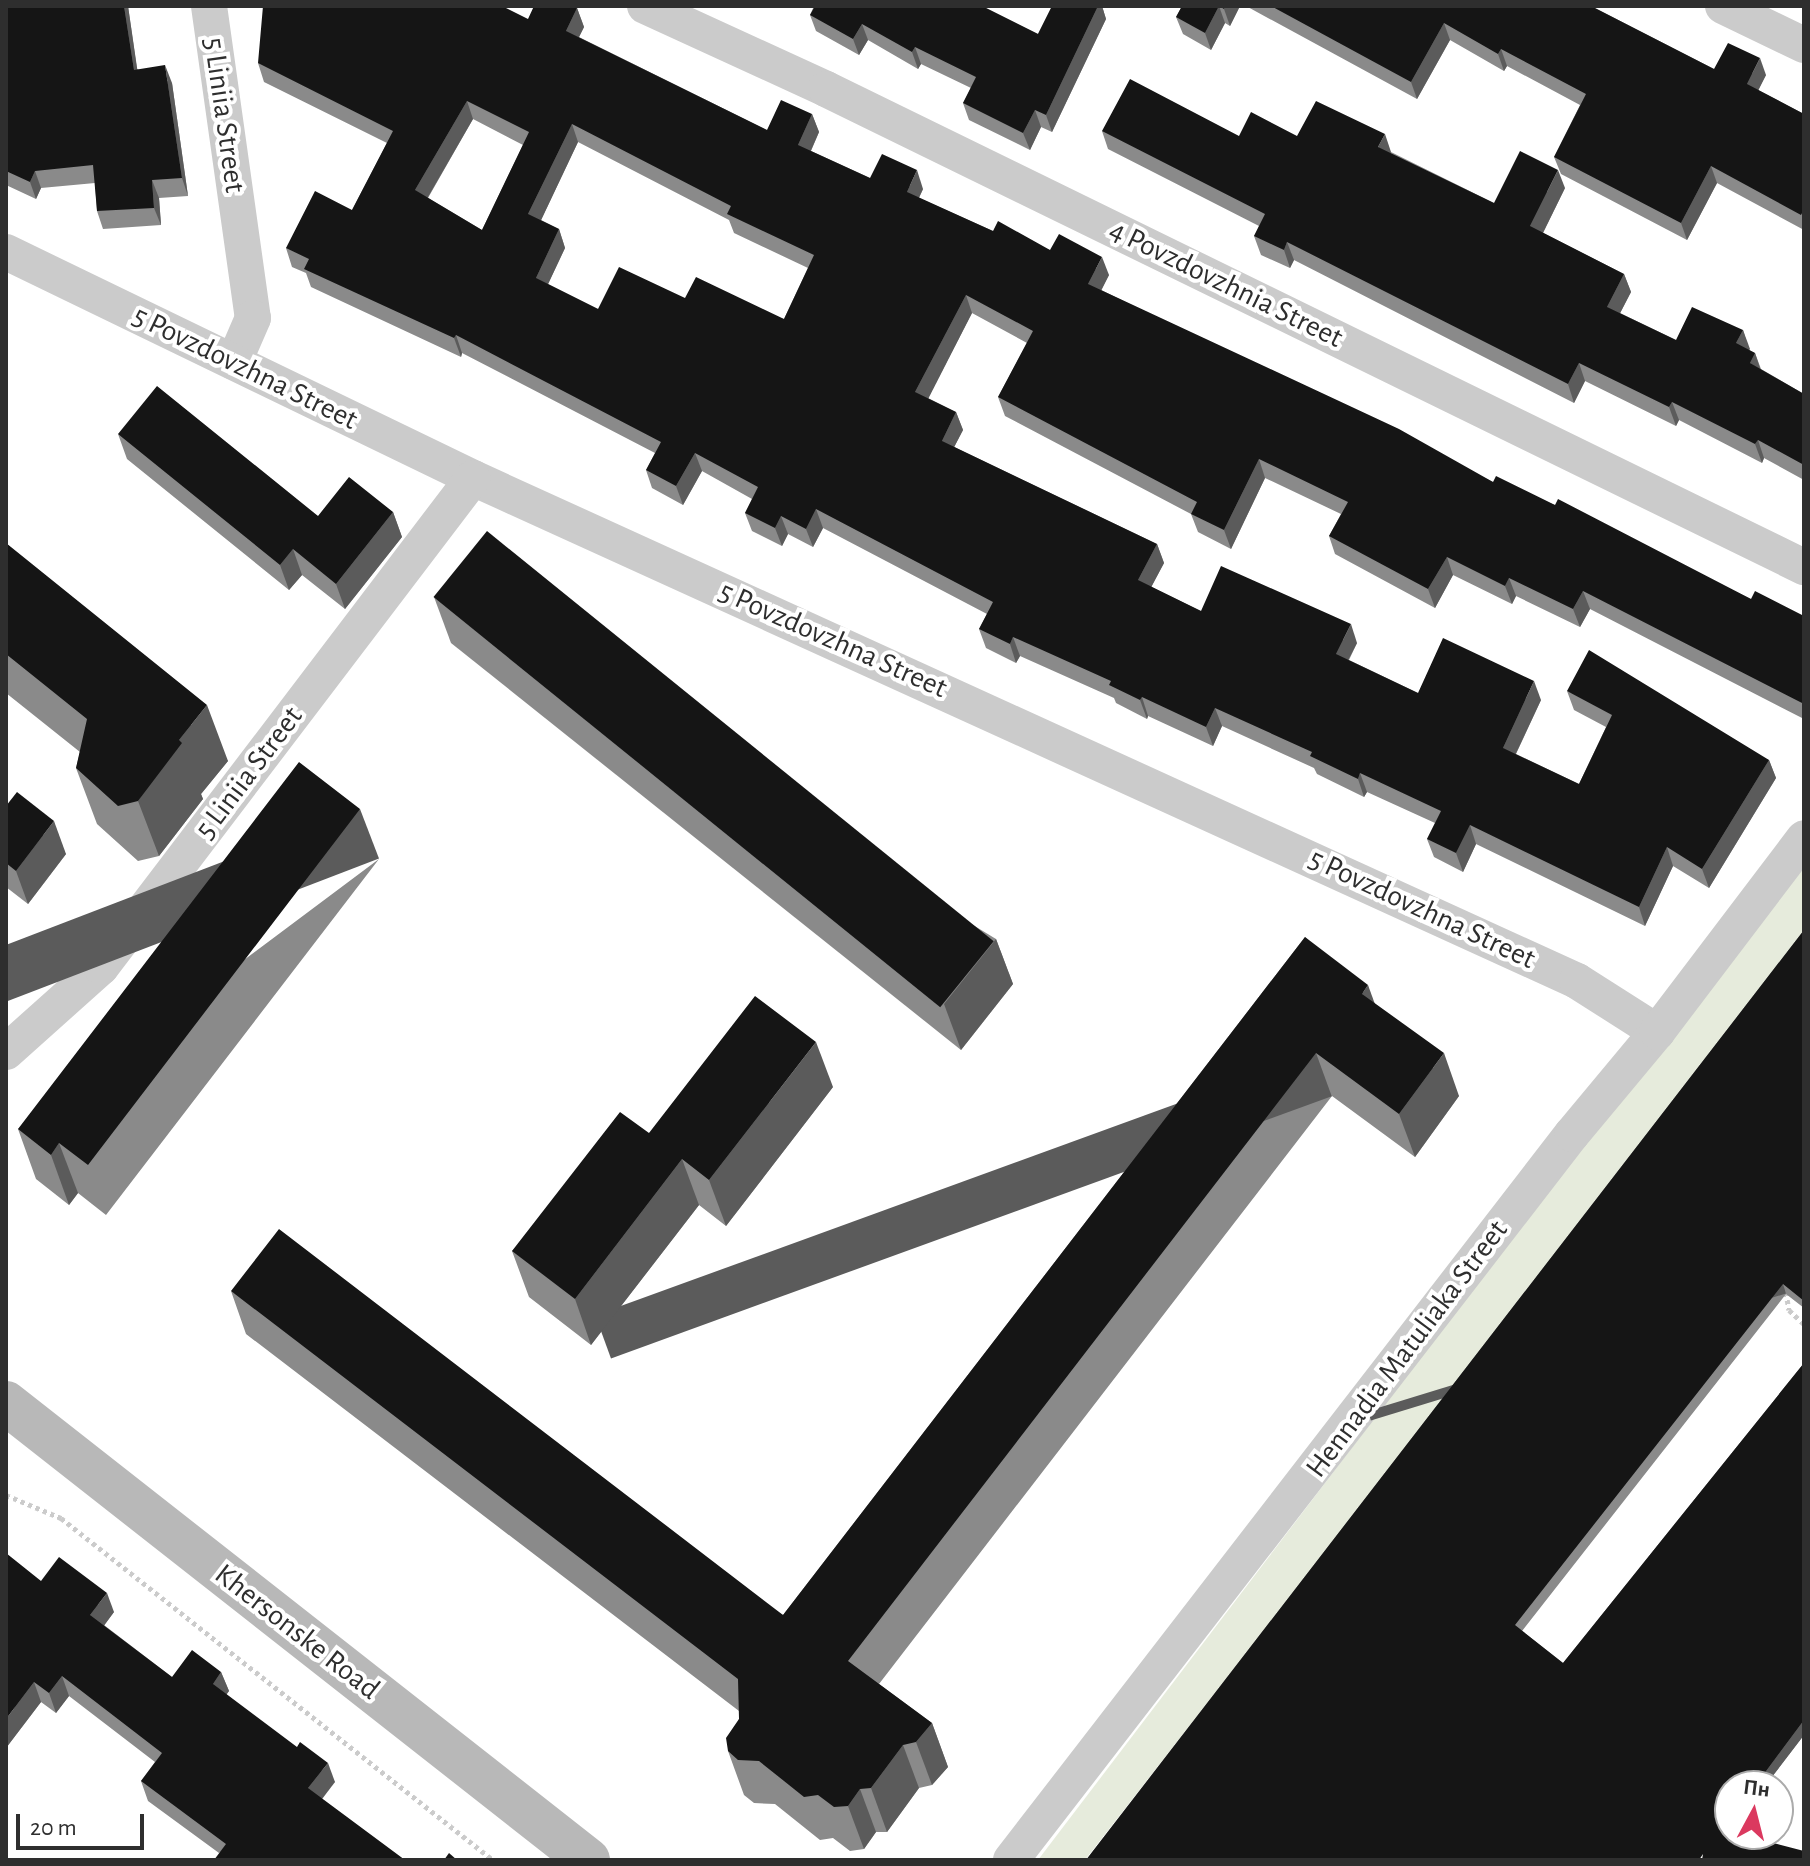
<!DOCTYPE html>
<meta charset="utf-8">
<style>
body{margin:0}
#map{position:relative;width:1810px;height:1866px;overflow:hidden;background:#fff;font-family:"Alegreya Sans",sans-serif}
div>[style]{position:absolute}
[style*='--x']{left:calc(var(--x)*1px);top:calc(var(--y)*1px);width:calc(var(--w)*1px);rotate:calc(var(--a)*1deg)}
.green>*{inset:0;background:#e6ebdc}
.path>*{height:5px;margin-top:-2.5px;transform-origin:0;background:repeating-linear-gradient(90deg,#cbcbcb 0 4px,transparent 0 8px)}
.minor>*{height:36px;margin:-18px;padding:0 18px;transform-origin:18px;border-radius:18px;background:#cbcbcb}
.secondary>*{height:44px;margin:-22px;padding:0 22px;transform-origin:22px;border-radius:22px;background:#b8b8b8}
.wall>*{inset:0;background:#8a8a8a}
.shaded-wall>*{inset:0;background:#5b5b5b;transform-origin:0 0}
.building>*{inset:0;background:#151515;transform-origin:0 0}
span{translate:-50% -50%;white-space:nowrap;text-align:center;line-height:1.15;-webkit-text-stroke:8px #fff;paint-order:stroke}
.street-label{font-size:30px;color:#2e2e2e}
.frame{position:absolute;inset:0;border:8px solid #2e2e2e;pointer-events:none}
.north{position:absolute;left:1714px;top:1770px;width:80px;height:80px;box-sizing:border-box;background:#fff;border:2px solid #ababab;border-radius:50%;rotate:7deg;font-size:22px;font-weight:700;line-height:32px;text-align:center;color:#2e2e2e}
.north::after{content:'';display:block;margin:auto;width:28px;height:36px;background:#db395f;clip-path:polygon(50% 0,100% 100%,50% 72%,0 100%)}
.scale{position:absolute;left:16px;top:1814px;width:128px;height:36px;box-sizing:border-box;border:4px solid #2e2e2e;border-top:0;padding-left:10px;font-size:24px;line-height:28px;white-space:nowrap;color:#2e2e2e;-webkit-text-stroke:6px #fff;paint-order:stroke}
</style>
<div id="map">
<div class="green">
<div style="clip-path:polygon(1804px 863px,1804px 937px,1085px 1860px,1038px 1860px,1577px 1152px)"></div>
</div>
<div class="path">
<div style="--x:1786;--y:1292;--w:18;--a:81"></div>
<div style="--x:1789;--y:1310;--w:21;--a:43"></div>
<div style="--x:6;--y:1495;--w:60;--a:22.7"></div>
<div style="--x:61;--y:1518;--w:551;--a:38.37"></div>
</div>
<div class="minor">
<div style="--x:209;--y:6;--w:315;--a:82"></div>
<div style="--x:253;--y:318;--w:48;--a:113.4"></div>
<div style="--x:645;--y:6;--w:199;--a:24.6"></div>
<div style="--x:826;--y:89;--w:1089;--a:26.05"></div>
<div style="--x:1723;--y:6;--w:90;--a:25.7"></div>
<div style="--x:6;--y:252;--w:519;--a:25.82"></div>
<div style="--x:473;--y:478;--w:1213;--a:24.49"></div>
<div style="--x:1577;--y:981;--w:95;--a:32.5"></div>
<div style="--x:6;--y:1052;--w:127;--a:-41.8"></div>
<div style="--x:101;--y:967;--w:614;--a:-52.74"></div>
<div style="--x:1011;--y:1860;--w:917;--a:-52.31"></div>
<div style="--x:1572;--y:1134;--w:133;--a:-50.2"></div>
<div style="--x:1657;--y:1032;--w:243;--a:-52.8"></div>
</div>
<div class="secondary">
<div style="--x:6;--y:1403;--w:740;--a:38.14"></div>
</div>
<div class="wall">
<div style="clip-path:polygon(6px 6px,128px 6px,137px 69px,172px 83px,188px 196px,159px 198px,161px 225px,103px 229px,97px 211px,95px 183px,41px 188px,36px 199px,6px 185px)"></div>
<div style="clip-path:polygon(814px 6px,985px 6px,984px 7px,1038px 34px,1052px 6px,1102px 6px,1106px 19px,1052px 132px,1041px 127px,1030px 150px,969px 120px,963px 103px,971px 88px,921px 64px,918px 69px,868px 40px,859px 55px,816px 31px,810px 15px)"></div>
<div style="clip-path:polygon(1182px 6px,1240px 6px,1230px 26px,1225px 23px,1211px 50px,1183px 34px,1176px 17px)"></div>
<div style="clip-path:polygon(1246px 6px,1591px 6px,1714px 69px,1766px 75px,1758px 90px,1804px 114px,1804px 230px,1717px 183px,1687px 240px,1561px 174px,1554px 157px,1580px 105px,1507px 66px,1504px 71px,1450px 40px,1417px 99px)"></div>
<div style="clip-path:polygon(evenodd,577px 8px,584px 27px,579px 37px,767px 130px,812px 114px,819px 132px,811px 151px,870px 178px,923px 189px,919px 198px,993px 231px,1050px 250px,1109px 275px,1101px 290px,1493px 482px,1555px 505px,1751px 599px,1804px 616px,1804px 719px,1590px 609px,1580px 627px,1516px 596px,1512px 604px,1453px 575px,1435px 608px,1335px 554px,1329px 536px,1341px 514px,1265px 478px,1231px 549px,1198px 532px,1191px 514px,1005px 416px,998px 397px,1027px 343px,972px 313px,928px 398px,956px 412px,963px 430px,954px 447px,1157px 544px,1164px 563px,1151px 587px,1201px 611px,1357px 643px,1349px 660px,1418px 693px,1541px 700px,1516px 754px,1579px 784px,1606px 727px,1574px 710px,1567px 691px,1769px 760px,1776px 778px,1709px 888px,1673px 866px,1645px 926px,1476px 844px,1463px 872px,1434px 857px,1427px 839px,1435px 823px,1367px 792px,1364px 797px,1317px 774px,1314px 768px,1222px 726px,1213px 746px,1148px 716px,1147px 719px,1116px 703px,1114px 698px,1020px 656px,1016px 663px,986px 648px,979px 629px,987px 614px,823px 528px,813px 547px,788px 534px,782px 546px,752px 531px,745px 513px,752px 499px,702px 471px,683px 505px,652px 488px,646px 470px,655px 453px,462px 353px,461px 357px,311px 287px,306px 273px,292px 267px,286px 248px,352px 210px,387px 143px,264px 82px,258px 63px,528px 19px,577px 8px,473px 119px,523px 145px,482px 230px,428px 198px,473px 119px,577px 8px,578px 142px,729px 220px,734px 233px,808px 268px,784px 319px,685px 298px,598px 309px,548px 284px,565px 248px,559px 229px,541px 220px,578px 142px)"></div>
<div style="clip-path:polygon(1102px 131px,1239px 136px,1297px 136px,1391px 152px,1494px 203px,1565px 188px,1543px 233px,1624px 274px,1631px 292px,1620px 313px,1676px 340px,1743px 330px,1749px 350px,1755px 353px,1761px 369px,1804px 394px,1804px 480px,1764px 458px,1762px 463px,1679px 420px,1676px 426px,1585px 381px,1574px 403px,1294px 260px,1290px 268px,1261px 255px,1254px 236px,1259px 226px,1108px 149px)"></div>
<div style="clip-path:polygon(118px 434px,318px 516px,393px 512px,402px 537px,345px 609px,302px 575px,289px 590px,127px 459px)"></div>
<div style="clip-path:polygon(6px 543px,228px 761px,201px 794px,203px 799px,159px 856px,138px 861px,97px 824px,76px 768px,80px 752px,6px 693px)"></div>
<div style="clip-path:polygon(434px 597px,996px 939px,1013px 984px,961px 1050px,451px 643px)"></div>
<div style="clip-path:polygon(6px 806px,66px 854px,28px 904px,6px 887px)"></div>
<div style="clip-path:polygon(379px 859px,106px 1215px,78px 1193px,69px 1205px,36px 1179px,18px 1129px)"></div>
<div style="clip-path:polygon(1804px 930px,1804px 1308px,1786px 1294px,1522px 1631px,1563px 1663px,1804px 1363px,1804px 1735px,1765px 1786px,1086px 1860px)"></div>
<div style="clip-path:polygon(1305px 937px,1374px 1003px,1459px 1096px,1415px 1157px,1332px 1096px,879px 1684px,932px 1723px,948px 1767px,932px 1785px,919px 1788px,887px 1832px,876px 1832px,864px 1849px,850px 1851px,833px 1838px,820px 1840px,775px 1804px,754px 1803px,744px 1795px,728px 1751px,739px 1719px,739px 1711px,246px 1334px,231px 1291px,783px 1615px)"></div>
<div style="clip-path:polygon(833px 1087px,726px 1226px,699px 1205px,591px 1345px,529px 1297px,512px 1251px,649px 1133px)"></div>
<div style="clip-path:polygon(41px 1581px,114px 1612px,104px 1625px,172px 1677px,221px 1672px,229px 1691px,226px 1694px,335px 1782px,219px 1853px,148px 1801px,141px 1781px,155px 1762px,69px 1696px,56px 1713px,41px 1702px,6px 1748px)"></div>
</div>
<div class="shaded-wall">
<div style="clip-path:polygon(124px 6px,128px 6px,140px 88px,134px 70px)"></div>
<div style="clip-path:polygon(1098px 6px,1102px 6px,1106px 19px,1052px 132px,1046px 115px)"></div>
<div style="clip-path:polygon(1219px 6px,1225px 23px,1211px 50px,1205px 33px)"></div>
<div style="clip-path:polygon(1225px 6px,1240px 6px,1230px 26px,1224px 9px)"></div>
<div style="clip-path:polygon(577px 8px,584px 27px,573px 49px,566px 31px)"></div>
<div style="clip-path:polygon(1444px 23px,1450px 40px,1417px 99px,1411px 82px)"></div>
<div style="clip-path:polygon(862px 24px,868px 40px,859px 55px,853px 39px)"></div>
<div style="clip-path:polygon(915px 47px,921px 64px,918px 69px,912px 52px)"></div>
<div style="clip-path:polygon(1501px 49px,1507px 66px,1504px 71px,1498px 54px)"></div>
<div style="clip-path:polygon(1760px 58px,1766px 75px,1753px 101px,1747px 84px)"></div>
<div style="clip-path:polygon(165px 65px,172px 83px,188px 196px,182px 178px)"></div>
<div style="clip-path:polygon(467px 101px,473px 119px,421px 209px,415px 190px)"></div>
<div style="clip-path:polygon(1035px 110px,1041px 127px,1030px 150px,1023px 133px)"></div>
<div style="clip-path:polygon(812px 114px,819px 132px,805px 164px,798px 145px)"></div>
<div style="clip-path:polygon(572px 124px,578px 142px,535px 233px,528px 214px)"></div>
<div style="clip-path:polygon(1385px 134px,1391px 152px,1385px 165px,1378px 147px)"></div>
<div style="clip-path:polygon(1711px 166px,1717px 183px,1687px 240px,1681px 223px)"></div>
<div style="clip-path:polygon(917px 170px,923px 189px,913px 210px,907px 192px)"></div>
<div style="clip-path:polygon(1558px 170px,1565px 188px,1537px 245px,1530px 226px)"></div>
<div style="clip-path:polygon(35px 171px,41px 188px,36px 199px,30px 182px)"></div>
<div style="clip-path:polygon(152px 180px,159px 198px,161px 225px,154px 208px)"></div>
<div style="clip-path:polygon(559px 229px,565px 248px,542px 297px,536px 278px)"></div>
<div style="clip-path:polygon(1287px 242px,1294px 260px,1290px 268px,1284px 250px)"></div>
<div style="clip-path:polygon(1102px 257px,1109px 275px,1095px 303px,1088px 284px)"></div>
<div style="clip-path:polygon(1624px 274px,1631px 292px,1614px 325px,1607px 307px)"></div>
<div style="clip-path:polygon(966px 295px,972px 313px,922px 411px,915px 392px)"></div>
<div style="clip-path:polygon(1743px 330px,1750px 349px,1743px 362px,1736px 343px)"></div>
<div style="clip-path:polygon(456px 335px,462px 353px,461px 357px,454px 338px)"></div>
<div style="clip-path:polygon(1755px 353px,1761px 371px,1750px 363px)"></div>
<div style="clip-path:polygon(1579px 363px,1585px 381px,1574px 403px,1568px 384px)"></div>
<div style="clip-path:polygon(1672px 402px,1679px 420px,1676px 426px,1669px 407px)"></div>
<div style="clip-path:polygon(956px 412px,963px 430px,948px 459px,942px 441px)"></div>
<div style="clip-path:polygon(1758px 440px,1764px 458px,1762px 463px,1755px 444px)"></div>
<div style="clip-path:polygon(695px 453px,702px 471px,683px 505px,676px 486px)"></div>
<div style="clip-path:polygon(1259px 459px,1265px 478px,1231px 549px,1224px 530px)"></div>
<div style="clip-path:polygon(816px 509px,823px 528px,813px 547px,806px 529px)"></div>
<div style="clip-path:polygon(393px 512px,402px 537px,345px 609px,336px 584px)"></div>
<div style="clip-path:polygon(781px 516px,788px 534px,782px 546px,775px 528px)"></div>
<div style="clip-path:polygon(1157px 544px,1164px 563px,1145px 599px,1138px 580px)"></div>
<div style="clip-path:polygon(293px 549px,302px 575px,289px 590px,280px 565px)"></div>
<div style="clip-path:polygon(1447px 557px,1453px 575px,1435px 608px,1428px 589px)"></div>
<div style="clip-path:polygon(1509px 578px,1516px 596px,1512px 604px,1505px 586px)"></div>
<div style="clip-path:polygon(1583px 591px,1590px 609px,1580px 627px,1573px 609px)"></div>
<div style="clip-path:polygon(1351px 624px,1357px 643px,1342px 672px,1336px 654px)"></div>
<div style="clip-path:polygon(1013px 637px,1020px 656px,1016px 663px,1010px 644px)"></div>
<div style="clip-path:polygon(1534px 681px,1541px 700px,1510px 766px,1503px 748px)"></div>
<div style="clip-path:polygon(1142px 697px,1148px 716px,1147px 719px,1140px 700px)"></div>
<div style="clip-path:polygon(207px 705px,228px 761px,201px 794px,203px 799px,159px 856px,138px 801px,179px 740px)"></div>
<div style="clip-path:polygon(1215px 708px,1222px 726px,1213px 746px,1206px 727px)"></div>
<div style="clip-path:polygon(1769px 760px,1776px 778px,1709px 888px,1702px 869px)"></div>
<div style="clip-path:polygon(1360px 773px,1367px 792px,1364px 797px,1358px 779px)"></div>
<div style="left:360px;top:809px;width:53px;height:448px;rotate:69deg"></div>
<div style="clip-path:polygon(54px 821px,66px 854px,28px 904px,16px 871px)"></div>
<div style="clip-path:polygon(1470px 825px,1476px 844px,1463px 872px,1456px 853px)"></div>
<div style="clip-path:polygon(1667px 847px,1673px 866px,1645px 926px,1639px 907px)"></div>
<div style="clip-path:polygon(996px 939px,1013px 984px,961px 1050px,944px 1004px)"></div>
<div style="clip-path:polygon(1368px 985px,1384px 1029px,1362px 994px)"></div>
<div style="clip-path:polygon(816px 1042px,833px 1087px,726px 1226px,709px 1180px)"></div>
<div style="left:1316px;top:1053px;width:46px;height:767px;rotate:70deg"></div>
<div style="clip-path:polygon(1444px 1053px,1459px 1096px,1415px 1157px,1399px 1114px)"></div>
<div style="clip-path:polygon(59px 1143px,78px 1193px,69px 1205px,51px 1155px)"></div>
<div style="clip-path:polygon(682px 1159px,699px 1205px,591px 1345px,575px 1299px)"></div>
<div style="left:1783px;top:1284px;width:10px;height:434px;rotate:73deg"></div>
<div style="clip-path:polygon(107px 1593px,114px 1612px,98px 1634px,90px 1615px)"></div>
<div style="clip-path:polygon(221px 1672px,229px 1691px,220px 1704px,213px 1684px)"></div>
<div style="clip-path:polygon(62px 1676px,69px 1696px,56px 1713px,49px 1693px)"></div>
<div style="clip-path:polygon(34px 1682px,41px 1702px,6px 1748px,6px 1719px)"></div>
<div style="clip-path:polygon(1804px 1720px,1804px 1735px,1765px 1786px,1755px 1786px)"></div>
<div style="clip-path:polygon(932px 1723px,948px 1767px,932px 1785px,916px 1742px)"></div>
<div style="clip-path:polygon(903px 1745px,919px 1788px,887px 1832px,871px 1788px)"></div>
<div style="clip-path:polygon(328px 1763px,335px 1782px,316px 1807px,308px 1788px)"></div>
<div style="clip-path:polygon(860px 1789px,876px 1832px,864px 1849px,848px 1806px)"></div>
<div style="clip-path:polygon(1730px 1819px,1730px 1833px,1722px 1830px)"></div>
</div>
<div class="building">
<div style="clip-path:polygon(6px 6px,124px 6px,134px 70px,165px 65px,182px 178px,152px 180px,154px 208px,97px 211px,93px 165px,35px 171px,30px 182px,6px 171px)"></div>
<div style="clip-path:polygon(evenodd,263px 6px,502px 6px,528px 19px,534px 6px,573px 6px,577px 8px,566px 31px,767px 130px,781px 100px,812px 114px,798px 145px,870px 178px,882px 154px,917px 170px,907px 192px,993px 231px,998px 221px,1050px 250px,1059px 234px,1102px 257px,1088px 284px,1399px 429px,1493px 482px,1496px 476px,1555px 505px,1558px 499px,1751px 599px,1755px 591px,1804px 616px,1804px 704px,1583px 591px,1573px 609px,1509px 578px,1505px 586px,1447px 557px,1428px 589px,1329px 536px,1348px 502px,1259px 459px,1224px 530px,1191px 514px,1197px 502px,998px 397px,1033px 331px,966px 295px,915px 392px,956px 412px,942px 441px,1157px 544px,1138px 580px,1201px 611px,1221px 566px,1351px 624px,1336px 654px,1418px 693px,1443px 638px,1534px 681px,1503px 748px,1579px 784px,1612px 715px,1567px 691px,1589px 650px,1769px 760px,1702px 869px,1667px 847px,1639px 907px,1470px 825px,1456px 853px,1427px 839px,1441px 811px,1360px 773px,1358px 779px,1310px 756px,1312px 752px,1215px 708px,1206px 727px,1142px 697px,1140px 700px,1109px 685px,1111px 681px,1013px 637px,1010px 644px,979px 629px,993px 602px,816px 509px,806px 529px,781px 516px,775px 528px,745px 513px,758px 487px,695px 453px,676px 486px,646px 470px,661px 442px,456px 335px,454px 338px,304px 269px,309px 259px,286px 248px,315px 191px,352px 210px,393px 131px,258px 63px,263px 6px,467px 101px,529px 132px,482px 230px,415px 190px,467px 101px,263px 6px,572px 124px,731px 206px,727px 214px,814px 255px,784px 319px,696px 277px,685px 298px,619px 267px,598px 309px,536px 278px,559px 229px,528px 214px,572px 124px)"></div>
<div style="clip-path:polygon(815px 6px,982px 6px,1038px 34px,1052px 6px,1098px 6px,1046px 115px,1035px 110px,1023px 133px,963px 103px,976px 77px,915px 47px,912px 52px,862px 24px,853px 39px,810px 15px)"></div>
<div style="clip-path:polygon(1182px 6px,1225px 6px,1224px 9px,1219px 6px,1205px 33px,1176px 17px)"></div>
<div style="clip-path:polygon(1271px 6px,1591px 6px,1714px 69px,1728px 43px,1760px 58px,1747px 84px,1804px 114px,1804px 209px,1801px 215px,1711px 166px,1681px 223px,1554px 157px,1586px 94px,1501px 49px,1498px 54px,1444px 23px,1411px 82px)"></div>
<div style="clip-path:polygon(1130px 79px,1239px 136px,1251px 112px,1297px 136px,1316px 101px,1385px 134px,1378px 147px,1494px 203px,1520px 151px,1558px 170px,1530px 226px,1624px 274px,1607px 307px,1676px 340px,1692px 307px,1743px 330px,1736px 343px,1755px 353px,1750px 363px,1804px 394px,1804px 465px,1758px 440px,1755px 444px,1672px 402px,1669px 407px,1579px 363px,1568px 384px,1287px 242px,1284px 250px,1254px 236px,1265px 214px,1102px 131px)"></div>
<div style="clip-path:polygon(157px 386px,318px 516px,349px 477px,393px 512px,336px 584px,293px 549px,280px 565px,118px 434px)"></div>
<div style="left:487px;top:531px;width:652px;height:85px;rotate:39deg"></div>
<div style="clip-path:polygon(6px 543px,207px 705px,179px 740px,182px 743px,138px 801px,118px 806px,76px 768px,87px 719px,6px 654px)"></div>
<div style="clip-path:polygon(299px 762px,360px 809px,88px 1165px,59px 1143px,51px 1155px,18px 1129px)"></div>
<div style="clip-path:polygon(17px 792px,54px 821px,16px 871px,6px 863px,6px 806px)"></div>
<div style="clip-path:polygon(1804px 930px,1804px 1301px,1783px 1284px,1515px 1625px,1563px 1663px,1804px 1363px,1804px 1720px,1755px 1786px,1730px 1786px,1730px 1819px,1722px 1830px,1730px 1832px,1730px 1834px,1739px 1834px,1804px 1851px,1804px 1860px,1702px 1860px,1703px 1854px,1699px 1860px,1086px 1860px)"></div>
<div style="clip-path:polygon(1305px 937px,1368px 985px,1362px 994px,1444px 1053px,1399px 1114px,1316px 1053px,848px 1661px,932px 1723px,916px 1742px,903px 1745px,871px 1788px,860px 1789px,848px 1806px,834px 1807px,818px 1795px,804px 1797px,759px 1761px,738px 1760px,728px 1751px,726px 1738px,739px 1719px,738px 1679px,231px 1291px,279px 1229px,783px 1615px)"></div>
<div style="clip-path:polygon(755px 996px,816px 1042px,709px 1180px,682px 1159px,575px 1299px,512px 1251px,620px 1112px,649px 1133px)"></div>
<div style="clip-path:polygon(6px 1553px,41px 1581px,59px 1557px,107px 1593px,90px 1615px,172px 1677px,192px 1650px,221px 1672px,213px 1684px,297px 1747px,300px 1742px,328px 1763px,308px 1788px,405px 1860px,214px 1860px,226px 1844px,141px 1781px,162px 1753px,62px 1676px,49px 1693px,34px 1682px,6px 1719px)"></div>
<div style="clip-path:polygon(449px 1853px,457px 1860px,444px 1860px)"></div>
</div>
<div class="street-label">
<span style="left:224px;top:115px;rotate:82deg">5 Liniia Street</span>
<span style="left:1226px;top:284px;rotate:26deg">4 Povzdovzhnia Street</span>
<span style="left:245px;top:368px;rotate:26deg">5 Povzdovzhna Street</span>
<span style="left:833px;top:640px;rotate:24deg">5 Povzdovzhna Street</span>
<span style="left:249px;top:773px;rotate:-53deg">5 Liniia Street</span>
<span style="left:1422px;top:909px;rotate:25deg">5 Povzdovzhna Street</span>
<span style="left:1407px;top:1349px;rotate:-53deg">Hennadia Matuliaka Street</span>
<span style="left:297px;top:1632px;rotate:38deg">Khersonske Road</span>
</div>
<div class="frame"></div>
<div class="north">Пн</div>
<div class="scale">20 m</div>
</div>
